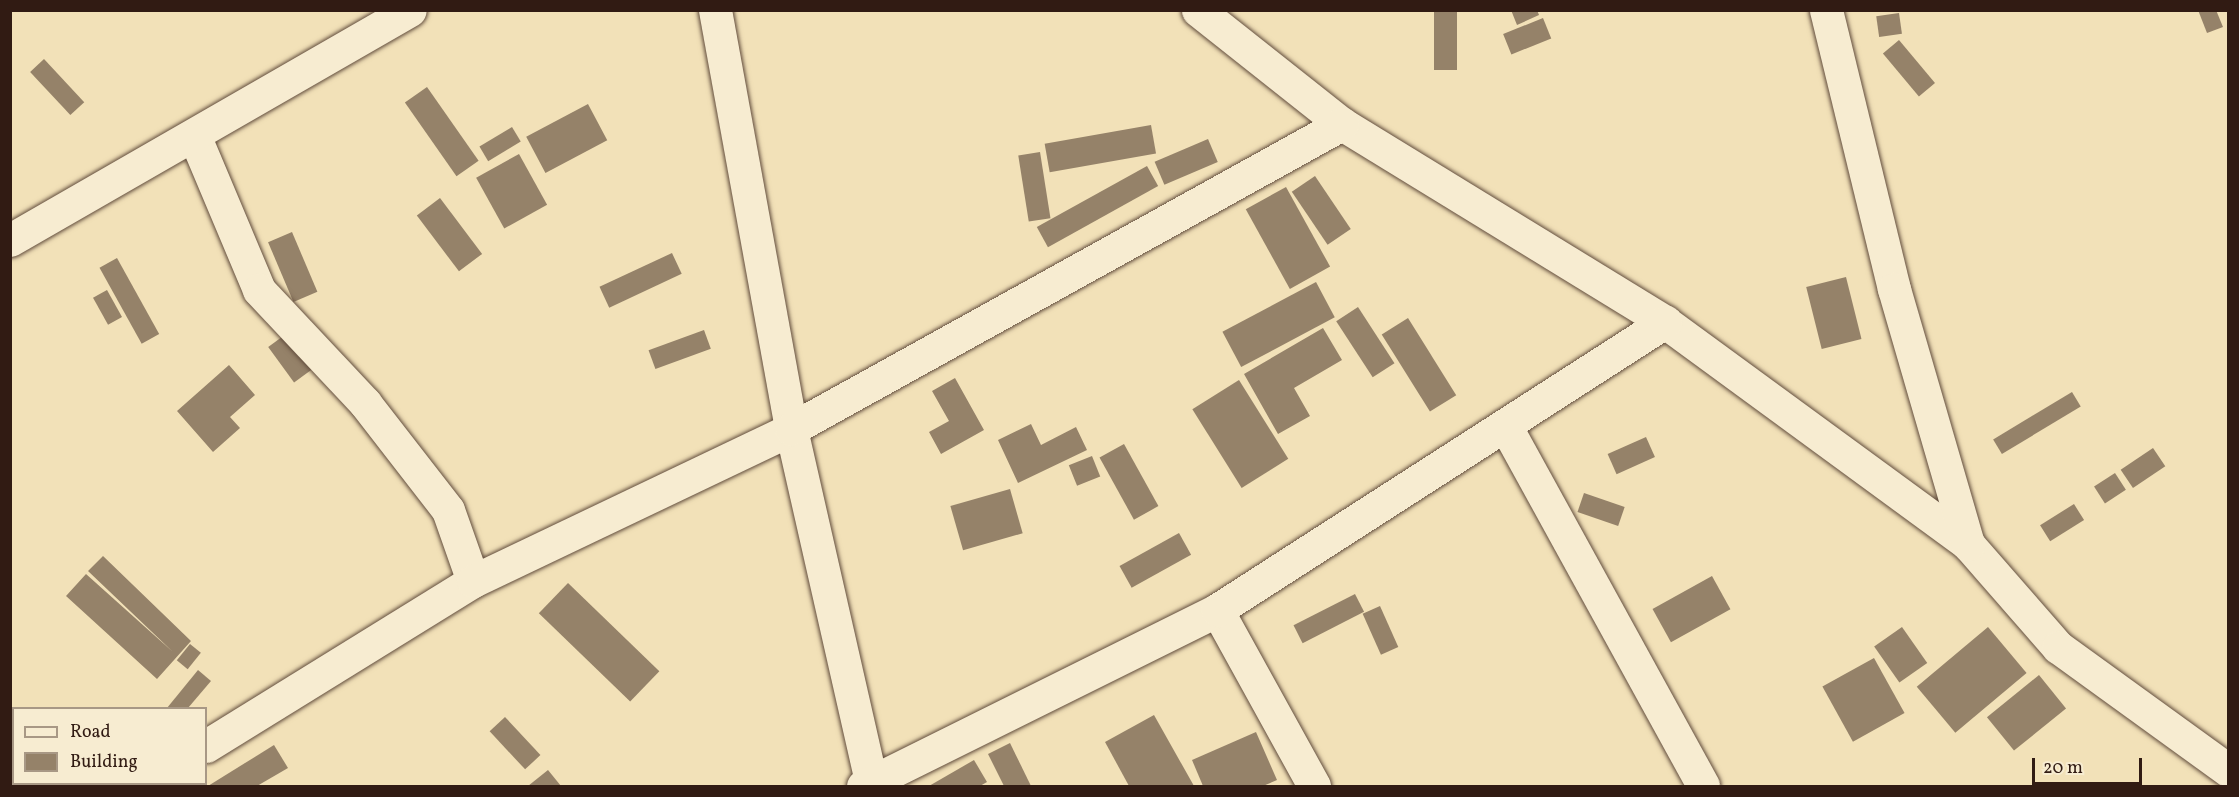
<!DOCTYPE html>
<style>
body{margin:0}
#map{position:relative;width:2239px;height:797px;overflow:hidden;background:#f2e1b8;font-family:Vollkorn,serif}
div>[style]{position:absolute}
[style*='--x']{left:calc(var(--x)*1px);top:calc(var(--y)*1px);width:calc(var(--w)*1px);rotate:calc(var(--a)*1deg)}
.building>*{inset:0;background:#958269;transform-origin:0 0}
.roads{filter:drop-shadow(0 0 2px #614c3c) drop-shadow(0 0 2px #614c3c)}
.minor>*{height:33px;margin:-16.5px;padding:0 16.5px;transform-origin:16.5px;border-radius:16.5px;background:#f7ecd1}
span{translate:-50% -50%;white-space:nowrap;text-align:center;line-height:1.15;-webkit-text-stroke:4.5px #f7ecd1;paint-order:stroke}
.frame{position:absolute;inset:0;border:12px solid #311b13;pointer-events:none}
.legend{position:absolute;left:12px;top:707px;width:195px;height:78px;box-sizing:border-box;background:#f7ecd1;border:2px solid #a89885;margin:0;padding:8px 10px;list-style:none;font-size:18px;color:#311b13}
.legend li{display:flex;align-items:center;gap:12px;height:30px}
.legend b{width:30px;border:2px solid #a89885}
.scale{position:absolute;left:2032px;top:758px;width:110px;height:27px;box-sizing:border-box;border:3px solid #311b13;border-top:0;padding-left:8px;font-size:18px;line-height:21px;white-space:nowrap;color:#311b13;-webkit-text-stroke:4px #f7ecd1;paint-order:stroke}
</style>
<div id="map">
<div class="building">
<div style="left:1434px;top:10px;width:23px;height:60px"></div>
<div style="clip-path:polygon(1511px 10px,1537px 10px,1539px 15px,1517px 25px)"></div>
<div style="clip-path:polygon(2198px 10px,2216px 10px,2223px 27px,2207px 33px)"></div>
<div style="left:1899px;top:13px;width:21px;height:23px;rotate:82deg"></div>
<div style="left:1543px;top:18px;width:22px;height:43px;rotate:68deg"></div>
<div style="left:1899px;top:40px;width:56px;height:21px;rotate:50deg"></div>
<div style="left:44px;top:59px;width:59px;height:19px;rotate:47deg"></div>
<div style="left:427px;top:87px;width:90px;height:27px;rotate:55deg"></div>
<div style="left:588px;top:104px;width:41px;height:70px;rotate:62deg"></div>
<div style="left:1151px;top:125px;width:29px;height:108px;rotate:80deg"></div>
<div style="left:512px;top:127px;width:17px;height:38px;rotate:59deg"></div>
<div style="left:1208px;top:139px;width:25px;height:58px;rotate:67deg"></div>
<div style="left:1040px;top:152px;width:67px;height:22px;rotate:81deg"></div>
<div style="left:519px;top:154px;width:58px;height:49px;rotate:61deg"></div>
<div style="left:1147px;top:166px;width:23px;height:126px;rotate:61deg"></div>
<div style="left:1315px;top:176px;width:64px;height:28px;rotate:56deg"></div>
<div style="left:1286px;top:187px;width:91px;height:46px;rotate:61deg"></div>
<div style="left:440px;top:198px;width:70px;height:29px;rotate:53deg"></div>
<div style="left:292px;top:232px;width:65px;height:26px;rotate:67deg"></div>
<div style="left:672px;top:253px;width:23px;height:80px;rotate:65deg"></div>
<div style="left:117px;top:258px;width:87px;height:20px;rotate:61deg"></div>
<div style="left:1846px;top:277px;width:64px;height:41px;rotate:76deg"></div>
<div style="left:1316px;top:282px;width:40px;height:106px;rotate:62deg"></div>
<div style="left:107px;top:290px;width:31px;height:16px;rotate:61deg"></div>
<div style="left:1358px;top:307px;width:67px;height:26px;rotate:57deg"></div>
<div style="left:1408px;top:318px;width:91px;height:31px;rotate:58deg"></div>
<div style="clip-path:polygon(1323px 328px,1342px 360px,1294px 388px,1310px 416px,1278px 434px,1244px 374px)"></div>
<div style="left:704px;top:330px;width:20px;height:59px;rotate:70deg"></div>
<div style="left:286px;top:334px;width:44px;height:22px;rotate:54deg"></div>
<div style="clip-path:polygon(229px 365px,255px 395px,230px 417px,240px 428px,213px 452px,177px 411px)"></div>
<div style="clip-path:polygon(955px 378px,984px 430px,941px 454px,929px 432px,949px 421px,932px 391px)"></div>
<div style="left:1239px;top:380px;width:93px;height:55px;rotate:58deg"></div>
<div style="left:2072px;top:392px;width:17px;height:92px;rotate:59deg"></div>
<div style="clip-path:polygon(1031px 424px,1041px 445px,1076px 427px,1087px 450px,1018px 483px,998px 440px)"></div>
<div style="left:1646px;top:437px;width:22px;height:42px;rotate:66deg"></div>
<div style="left:1124px;top:444px;width:71px;height:28px;rotate:61deg"></div>
<div style="left:2153px;top:448px;width:22px;height:39px;rotate:56deg"></div>
<div style="left:1092px;top:456px;width:22px;height:25px;rotate:68deg"></div>
<div style="left:2115px;top:473px;width:20px;height:25px;rotate:57deg"></div>
<div style="left:1010px;top:489px;width:46px;height:62px;rotate:74deg"></div>
<div style="left:1584px;top:493px;width:43px;height:20px;rotate:19deg"></div>
<div style="left:2074px;top:504px;width:19px;height:40px;rotate:58deg"></div>
<div style="left:1179px;top:533px;width:25px;height:68px;rotate:61deg"></div>
<div style="clip-path:polygon(103px 556px,191px 641px,157px 679px,66px 596px,86px 574px,173px 652px,88px 571px)"></div>
<div style="left:1712px;top:576px;width:38px;height:68px;rotate:61deg"></div>
<div style="left:568px;top:583px;width:127px;height:42px;rotate:44deg"></div>
<div style="left:1355px;top:594px;width:20px;height:69px;rotate:63deg"></div>
<div style="left:1380px;top:606px;width:45px;height:19px;rotate:66deg"></div>
<div style="left:1902px;top:627px;width:44px;height:34px;rotate:55deg"></div>
<div style="left:1988px;top:627px;width:60px;height:93px;rotate:50deg"></div>
<div style="left:190px;top:644px;width:14px;height:21px;rotate:39deg"></div>
<div style="left:1874px;top:658px;width:63px;height:59px;rotate:61deg"></div>
<div style="clip-path:polygon(198px 670px,211px 681px,188px 708px,167px 708px)"></div>
<div style="left:2039px;top:675px;width:43px;height:67px;rotate:51deg"></div>
<div style="clip-path:polygon(1154px 715px,1194px 786px,1129px 786px,1105px 742px)"></div>
<div style="left:505px;top:717px;width:52px;height:21px;rotate:47deg"></div>
<div style="clip-path:polygon(1256px 732px,1277px 780px,1263px 786px,1203px 786px,1192px 760px)"></div>
<div style="clip-path:polygon(1010px 743px,1031px 786px,1004px 786px,988px 754px)"></div>
<div style="clip-path:polygon(274px 745px,288px 768px,257px 786px,208px 786px)"></div>
<div style="clip-path:polygon(974px 760px,987px 782px,980px 786px,929px 786px)"></div>
<div style="clip-path:polygon(548px 770px,561px 786px,528px 786px)"></div>
</div>
<div class="roads">
<div class="minor">
<div style="--x:715;--y:10;--w:426;--a:79.7"></div>
<div style="--x:791;--y:429;--w:366;--a:77.2"></div>
<div style="--x:1198;--y:10;--w:184;--a:38.4"></div>
<div style="--x:1342;--y:124;--w:379;--a:31.5"></div>
<div style="--x:1665;--y:322;--w:376;--a:36.2"></div>
<div style="--x:1968;--y:544;--w:137;--a:48.9"></div>
<div style="--x:2058;--y:647;--w:210;--a:35.9"></div>
<div style="--x:1826;--y:10;--w:287;--a:76.3"></div>
<div style="--x:1894;--y:289;--w:266;--a:73.8"></div>
<div style="--x:194;--y:135;--w:168;--a:67.2"></div>
<div style="--x:259;--y:290;--w:155;--a:46.8"></div>
<div style="--x:365;--y:403;--w:135;--a:52.2"></div>
<div style="--x:448;--y:510;--w:75;--a:70.6"></div>
<div style="--x:10;--y:240;--w:461;--a:-29.9"></div>
<div style="--x:1506;--y:427;--w:409;--a:61.2"></div>
<div style="--x:1217;--y:610;--w:201;--a:61.1"></div>
<div style="--x:206;--y:746;--w:314;--a:-31.7"></div>
<div style="--x:473;--y:581;--w:352;--a:-25.5"></div>
<div style="--x:791;--y:429;--w:630;--a:-28.97"></div>
<div style="--x:10;--y:749;--w:5;--a:37"></div>
<div style="--x:43;--y:784;--w:4;--a:34"></div>
<div style="--x:140;--y:786;--w:4;--a:-27"></div>
<div style="--x:863;--y:786;--w:395;--a:-26.4"></div>
<div style="--x:1217;--y:610;--w:533;--a:-32.74"></div>
</div>
</div>
<div class="frame"></div>
<ul class="legend">
<li><b style="height:8px;background:#f7ecd1"></b>Road</li>
<li><b style="height:16px;background:#958269"></b>Building</li>
</ul>
<div class="scale">20 m</div>
</div>
